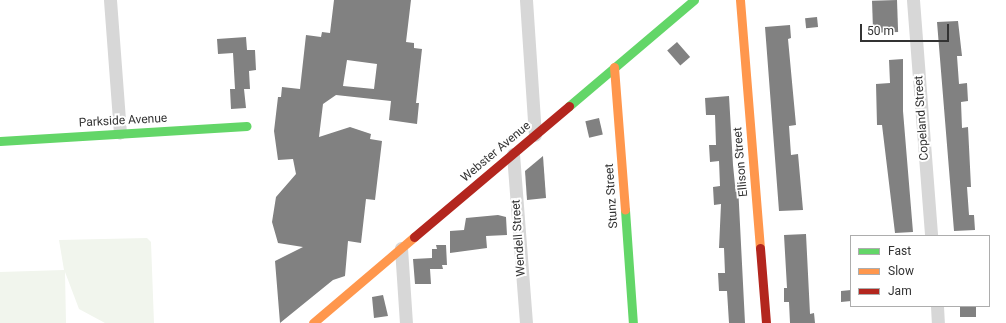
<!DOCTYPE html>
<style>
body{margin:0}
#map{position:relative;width:1006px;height:323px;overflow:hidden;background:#fff;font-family:Roboto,sans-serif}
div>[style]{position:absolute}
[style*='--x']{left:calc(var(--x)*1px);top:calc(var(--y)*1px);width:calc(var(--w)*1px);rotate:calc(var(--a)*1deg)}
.green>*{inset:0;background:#f1f5ed}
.building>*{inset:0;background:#818181;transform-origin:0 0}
.street>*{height:13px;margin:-6.5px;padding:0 6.5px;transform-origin:6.5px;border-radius:6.5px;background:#d7d7d7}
.fast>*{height:9px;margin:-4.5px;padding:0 4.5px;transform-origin:4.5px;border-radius:4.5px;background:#63d668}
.slow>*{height:9px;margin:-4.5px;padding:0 4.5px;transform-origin:4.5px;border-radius:4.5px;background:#ff974d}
.jam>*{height:9px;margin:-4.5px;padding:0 4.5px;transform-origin:4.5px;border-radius:4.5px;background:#b3261e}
span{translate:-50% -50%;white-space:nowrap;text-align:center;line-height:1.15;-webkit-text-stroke:4px #fff;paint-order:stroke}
.street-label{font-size:12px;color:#333}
.legend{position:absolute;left:850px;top:235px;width:140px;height:72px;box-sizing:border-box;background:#fff;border:1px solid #adadad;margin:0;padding:5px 7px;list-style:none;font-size:12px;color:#333}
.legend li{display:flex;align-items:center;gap:8px;height:20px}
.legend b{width:20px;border:1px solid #adadad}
.scale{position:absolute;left:860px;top:24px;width:89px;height:18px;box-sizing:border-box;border:2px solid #333;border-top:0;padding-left:5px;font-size:12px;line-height:14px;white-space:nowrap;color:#333;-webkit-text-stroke:3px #fff;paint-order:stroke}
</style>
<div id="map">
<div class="green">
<div style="clip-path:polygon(147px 238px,151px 242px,154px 323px,105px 323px,79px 309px,65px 272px,66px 323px,0 323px,0 272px,64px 270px,59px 240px)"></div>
</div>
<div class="building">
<div style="clip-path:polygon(evenodd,334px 0,411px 0,406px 42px,414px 43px,414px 48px,422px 49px,416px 103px,419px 103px,417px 124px,389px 120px,391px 101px,336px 95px,323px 104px,319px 137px,350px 127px,371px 134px,370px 139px,382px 141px,375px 200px,366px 199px,361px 243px,348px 241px,345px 276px,333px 280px,280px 323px,275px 261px,303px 247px,278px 243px,272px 222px,276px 197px,296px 174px,293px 159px,278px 160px,274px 131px,278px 97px,281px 97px,282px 87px,300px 89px,306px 35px,321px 37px,322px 32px,330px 33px,334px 0,347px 60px,377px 64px,374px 89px,343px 86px,347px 60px)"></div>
<div style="left:897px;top:0;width:32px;height:25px;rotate:88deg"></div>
<div style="left:817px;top:17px;width:10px;height:12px;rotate:84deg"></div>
<div style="clip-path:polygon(958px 21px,962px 56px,957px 56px,959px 84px,967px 83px,968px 101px,961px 102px,962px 128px,968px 127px,971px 187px,967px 187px,969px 215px,974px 215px,975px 230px,954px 231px,937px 22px)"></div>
<div style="clip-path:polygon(790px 25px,791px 38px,788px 39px,796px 125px,789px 126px,791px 155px,798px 154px,803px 210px,779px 211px,765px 27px)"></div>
<div style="clip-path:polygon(246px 37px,247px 50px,255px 50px,256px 70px,249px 71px,250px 89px,244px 89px,246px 108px,231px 109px,230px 89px,235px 89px,233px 53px,218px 54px,217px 39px)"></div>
<div style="left:677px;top:42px;width:20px;height:13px;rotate:49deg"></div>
<div style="clip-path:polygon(903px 59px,903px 111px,913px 232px,895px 233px,882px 125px,877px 125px,876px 84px,890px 83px,889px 60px)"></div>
<div style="clip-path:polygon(729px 96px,733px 165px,735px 185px,738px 185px,745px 323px,729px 323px,727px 291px,719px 291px,718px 273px,725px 273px,724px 248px,719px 248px,721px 204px,714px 205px,713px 187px,720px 186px,719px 161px,710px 162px,709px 145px,716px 145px,715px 115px,706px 115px,705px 98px)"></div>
<div style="left:599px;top:118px;width:17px;height:14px;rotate:77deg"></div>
<div style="clip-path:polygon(543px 156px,546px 198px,527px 200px,525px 171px)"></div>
<div style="clip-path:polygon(498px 215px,506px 217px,507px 235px,486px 236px,487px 248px,450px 253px,450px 231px,464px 230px,466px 218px)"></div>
<div style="clip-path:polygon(806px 234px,810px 314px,814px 313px,815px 323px,790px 323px,789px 302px,784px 302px,784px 288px,787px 288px,784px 235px)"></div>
<div style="clip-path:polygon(436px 245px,446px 245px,447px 265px,442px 265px,443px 269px,430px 269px,431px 284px,415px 284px,413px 259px,432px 258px,432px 249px,437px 249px)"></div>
<div style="clip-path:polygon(851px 290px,851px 301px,841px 302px,841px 291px)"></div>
<div style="clip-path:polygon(383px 295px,388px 316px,374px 318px,372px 297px)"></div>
<div style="left:960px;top:306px;width:16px;height:11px"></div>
</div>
<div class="street">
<div style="--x:110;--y:0;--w:133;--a:85.7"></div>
<div style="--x:526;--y:0;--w:135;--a:86.2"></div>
<div style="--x:913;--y:0;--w:237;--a:85.6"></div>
<div style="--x:513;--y:154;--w:169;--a:85.6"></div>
<div style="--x:401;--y:248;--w:75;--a:86.2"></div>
<div style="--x:937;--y:306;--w:17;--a:87"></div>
</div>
<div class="fast">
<div style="--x:569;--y:106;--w:164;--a:-40.3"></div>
<div style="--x:0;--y:141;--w:247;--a:-3.5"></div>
<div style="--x:625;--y:210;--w:113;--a:86"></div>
</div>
<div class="slow">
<div style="--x:740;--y:0;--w:249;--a:85.4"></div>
<div style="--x:614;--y:67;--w:143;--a:85.6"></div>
<div style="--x:313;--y:323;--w:133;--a:-40.4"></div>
</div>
<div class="jam">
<div style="--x:414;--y:237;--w:203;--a:-40.2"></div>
<div style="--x:760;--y:248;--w:75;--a:85.4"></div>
</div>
<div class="street-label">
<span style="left:922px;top:118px;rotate:-94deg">Copeland Street</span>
<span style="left:123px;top:121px;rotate:-3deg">Parkside Avenue</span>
<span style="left:496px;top:152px;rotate:-40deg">Webster Avenue</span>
<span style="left:741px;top:162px;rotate:-95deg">Ellison Street</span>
<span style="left:612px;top:196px;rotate:-94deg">Stunz Street</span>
<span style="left:519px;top:238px;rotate:-94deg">Wendell Street</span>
</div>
<ul class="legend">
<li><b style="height:5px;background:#63d668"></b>Fast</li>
<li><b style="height:5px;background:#ff974d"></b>Slow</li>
<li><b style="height:5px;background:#b3261e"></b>Jam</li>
</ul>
<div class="scale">50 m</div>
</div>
